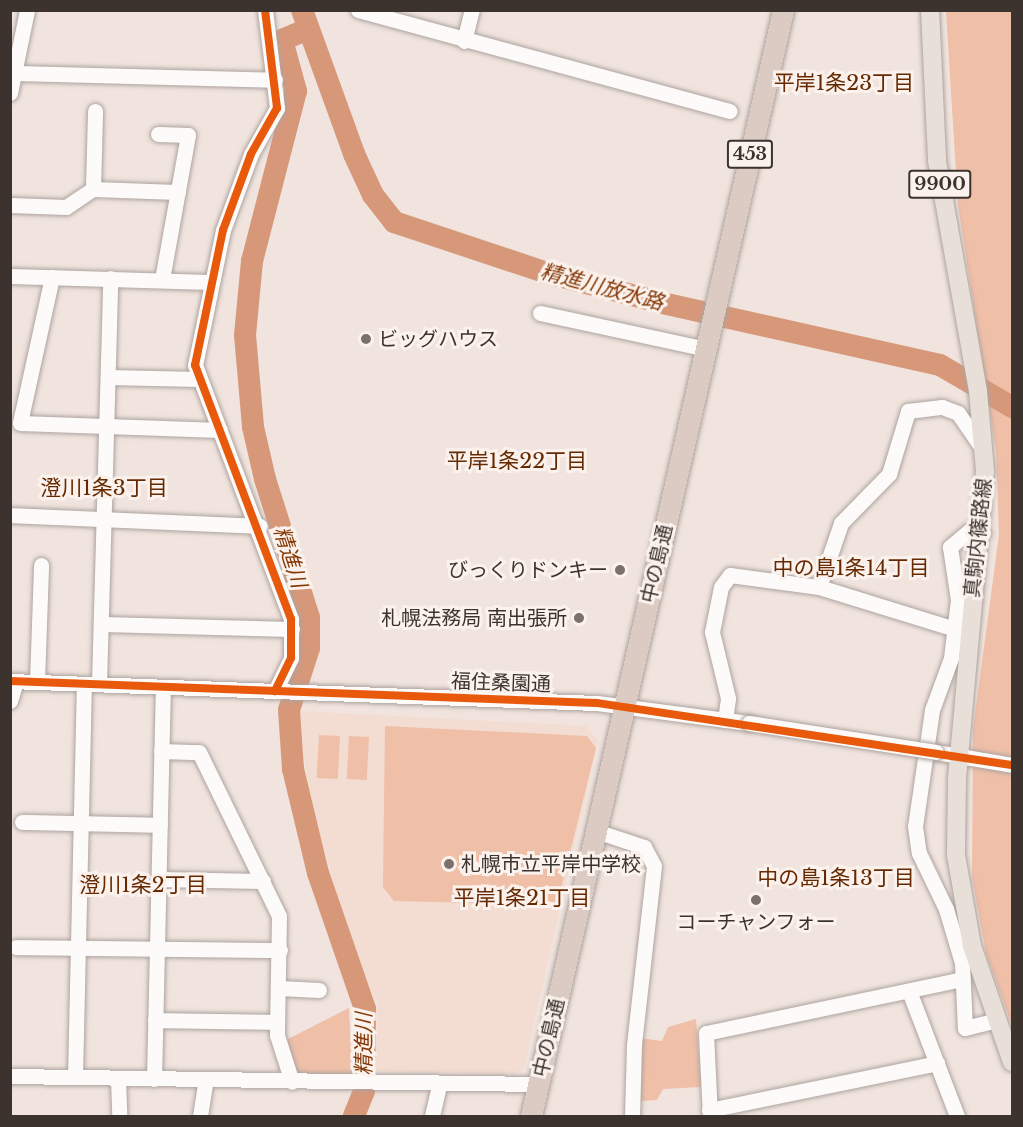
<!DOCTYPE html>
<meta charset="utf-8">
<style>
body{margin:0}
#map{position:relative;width:1023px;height:1127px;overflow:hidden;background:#f1e4de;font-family:"Libre Baskerville","Noto Sans JP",serif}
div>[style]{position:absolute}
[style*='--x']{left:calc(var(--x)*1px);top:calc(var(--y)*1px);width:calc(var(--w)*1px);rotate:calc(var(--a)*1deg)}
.built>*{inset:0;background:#f3dcd1}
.green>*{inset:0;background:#efbfa8;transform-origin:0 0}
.river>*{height:22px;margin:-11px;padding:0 11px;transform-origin:11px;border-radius:11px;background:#d7987a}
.roads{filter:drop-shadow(0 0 2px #ada39f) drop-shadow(0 0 2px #ada39f)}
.minor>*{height:15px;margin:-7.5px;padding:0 7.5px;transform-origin:7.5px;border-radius:7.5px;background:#fdfbfa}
.major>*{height:18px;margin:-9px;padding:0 9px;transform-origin:9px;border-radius:9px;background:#e8dfd9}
.highway>*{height:21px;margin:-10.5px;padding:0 10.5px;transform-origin:10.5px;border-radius:10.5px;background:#dbcbc3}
.bridges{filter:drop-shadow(0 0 2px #ada39f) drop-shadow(0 0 2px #ada39f)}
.minor-bridge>*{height:15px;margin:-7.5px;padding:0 7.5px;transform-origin:7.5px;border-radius:7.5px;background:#fdfbfa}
.cycleway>*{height:8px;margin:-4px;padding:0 4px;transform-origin:4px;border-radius:4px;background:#e8590c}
.dots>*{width:16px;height:16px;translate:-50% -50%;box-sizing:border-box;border:3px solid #fbf2ed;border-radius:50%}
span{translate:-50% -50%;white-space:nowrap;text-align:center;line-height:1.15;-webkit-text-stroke:6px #fbf2ed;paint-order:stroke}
.shield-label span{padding:2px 4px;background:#fbf2ed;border:2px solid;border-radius:4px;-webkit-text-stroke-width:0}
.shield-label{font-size:18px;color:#3c332f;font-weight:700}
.poi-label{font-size:20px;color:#3c332f}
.left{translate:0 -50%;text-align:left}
.right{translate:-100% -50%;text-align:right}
.street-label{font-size:20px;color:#3c332f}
.neighbourhood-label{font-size:21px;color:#672902}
.water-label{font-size:21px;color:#863907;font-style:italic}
.frame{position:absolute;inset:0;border:12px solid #3c332f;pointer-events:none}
</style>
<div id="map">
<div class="built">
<div style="clip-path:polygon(300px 711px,587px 726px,598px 741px,524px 1067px,516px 1074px,376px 1071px,377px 1004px,348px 936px,308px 792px)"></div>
</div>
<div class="green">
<div style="clip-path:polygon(946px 11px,1012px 11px,1012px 1026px,986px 953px,972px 878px,973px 729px,999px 535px,996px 452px,958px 205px)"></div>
<div style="clip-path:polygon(385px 726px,587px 736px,596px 748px,557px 905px,394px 901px,383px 887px)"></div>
<div style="left:319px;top:735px;width:21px;height:43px;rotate:3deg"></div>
<div style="left:349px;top:736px;width:20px;height:43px;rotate:3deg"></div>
<div style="clip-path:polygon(349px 1008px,352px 1075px,295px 1073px,284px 1041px)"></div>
<div style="clip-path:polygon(696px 1019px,701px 1087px,663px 1089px,657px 1100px,640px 1101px,640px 1038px,662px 1041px,668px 1027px)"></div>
</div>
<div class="river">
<div style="--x:302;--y:10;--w:153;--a:70.1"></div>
<div style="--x:354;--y:154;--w:45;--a:65.1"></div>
<div style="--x:373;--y:195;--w:34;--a:52"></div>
<div style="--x:394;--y:222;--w:158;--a:18.4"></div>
<div style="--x:544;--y:272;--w:118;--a:14.7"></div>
<div style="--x:658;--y:302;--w:289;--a:12.6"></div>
<div style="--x:940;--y:365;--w:83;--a:30.3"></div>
<div style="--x:308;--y:29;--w:28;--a:157"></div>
<div style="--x:282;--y:40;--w:53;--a:74.6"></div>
<div style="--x:296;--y:91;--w:176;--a:104.5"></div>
<div style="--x:252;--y:261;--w:74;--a:95.4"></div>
<div style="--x:245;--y:335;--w:92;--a:85"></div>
<div style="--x:253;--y:427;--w:53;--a:77"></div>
<div style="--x:265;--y:479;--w:146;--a:72.4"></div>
<div style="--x:309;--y:618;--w:30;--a:90"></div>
<div style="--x:309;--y:648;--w:65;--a:107.9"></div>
<div style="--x:289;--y:710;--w:59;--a:86.1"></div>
<div style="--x:293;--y:769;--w:107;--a:76.5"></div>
<div style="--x:318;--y:873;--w:144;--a:70.9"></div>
<div style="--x:365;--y:1009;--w:82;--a:90.7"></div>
<div style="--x:364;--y:1091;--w:27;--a:112"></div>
</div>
<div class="roads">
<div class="minor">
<div style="--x:265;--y:10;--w:99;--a:83"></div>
<div style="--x:277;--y:108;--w:53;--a:119.5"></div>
<div style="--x:251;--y:154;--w:81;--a:110.2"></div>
<div style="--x:223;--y:230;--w:138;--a:101.7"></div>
<div style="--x:195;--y:365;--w:272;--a:69.3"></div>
<div style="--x:291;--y:619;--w:39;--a:90"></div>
<div style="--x:291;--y:658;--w:37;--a:116"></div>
<div style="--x:358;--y:10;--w:385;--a:15.2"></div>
<div style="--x:464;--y:41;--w:32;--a:-76"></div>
<div style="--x:15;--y:73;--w:260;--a:1.5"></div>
<div style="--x:10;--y:93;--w:85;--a:-78.4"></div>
<div style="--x:158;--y:134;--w:30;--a:2"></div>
<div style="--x:188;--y:135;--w:147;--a:100.2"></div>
<div style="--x:93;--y:189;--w:78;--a:-88.5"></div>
<div style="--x:10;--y:205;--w:56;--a:2"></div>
<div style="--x:66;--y:207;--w:32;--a:-34"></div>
<div style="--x:93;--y:189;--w:85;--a:2"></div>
<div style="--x:10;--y:276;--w:200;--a:1.7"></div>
<div style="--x:52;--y:277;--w:149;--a:102.4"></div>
<div style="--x:20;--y:423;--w:200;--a:2"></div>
<div style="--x:540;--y:313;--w:170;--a:12.2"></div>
<div style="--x:108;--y:377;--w:91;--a:1.3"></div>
<div style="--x:10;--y:515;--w:250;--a:2.5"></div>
<div style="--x:983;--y:533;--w:14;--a:-172"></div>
<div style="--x:969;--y:531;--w:25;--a:140"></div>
<div style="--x:950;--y:547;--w:54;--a:81.4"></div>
<div style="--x:958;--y:600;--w:58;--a:96.9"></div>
<div style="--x:951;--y:658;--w:55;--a:110.1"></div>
<div style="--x:932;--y:710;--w:117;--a:98.3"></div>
<div style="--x:915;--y:826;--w:27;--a:82"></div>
<div style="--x:919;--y:853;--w:62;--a:64.3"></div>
<div style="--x:946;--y:909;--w:56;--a:73.5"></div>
<div style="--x:962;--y:963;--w:65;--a:87.4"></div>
<div style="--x:965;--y:1028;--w:33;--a:-14"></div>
<div style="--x:819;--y:587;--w:68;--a:-71"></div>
<div style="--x:841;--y:523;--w:69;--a:-45.6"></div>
<div style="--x:889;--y:474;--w:66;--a:-73.2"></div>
<div style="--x:908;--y:411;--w:34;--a:-7"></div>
<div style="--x:942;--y:407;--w:17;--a:21"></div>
<div style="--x:958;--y:413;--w:46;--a:55.6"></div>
<div style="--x:101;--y:624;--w:191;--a:1.5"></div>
<div style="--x:10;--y:681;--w:587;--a:2.15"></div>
<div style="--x:597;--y:703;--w:153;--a:7.5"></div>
<div style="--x:37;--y:682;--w:117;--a:-88"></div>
<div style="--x:99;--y:684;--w:406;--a:-88.4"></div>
<div style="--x:10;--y:701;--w:21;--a:-73"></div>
<div style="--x:725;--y:720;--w:22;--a:-82"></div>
<div style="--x:728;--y:698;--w:68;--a:-103.6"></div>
<div style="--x:712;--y:632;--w:46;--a:-78.7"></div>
<div style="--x:721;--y:587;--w:15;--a:-53"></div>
<div style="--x:730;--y:575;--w:90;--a:7.7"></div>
<div style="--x:819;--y:587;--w:142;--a:17.2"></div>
<div style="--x:161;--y:751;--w:38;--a:2"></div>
<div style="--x:199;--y:752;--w:182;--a:64"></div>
<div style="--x:279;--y:916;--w:119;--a:91"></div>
<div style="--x:277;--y:1035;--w:49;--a:72.3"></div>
<div style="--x:936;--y:752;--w:77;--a:9.7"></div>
<div style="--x:22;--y:822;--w:138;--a:1.2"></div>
<div style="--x:596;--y:831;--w:51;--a:18.4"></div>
<div style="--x:644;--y:847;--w:21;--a:62"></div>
<div style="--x:654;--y:866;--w:180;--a:96.4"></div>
<div style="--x:634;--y:1045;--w:71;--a:91.6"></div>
<div style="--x:158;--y:879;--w:105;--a:1.1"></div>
<div style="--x:16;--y:947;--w:264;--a:0.7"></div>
<div style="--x:279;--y:988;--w:40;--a:2.9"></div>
<div style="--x:909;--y:991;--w:134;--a:69"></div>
<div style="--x:155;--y:1020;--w:122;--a:0.9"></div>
<div style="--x:10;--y:1076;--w:528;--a:0.87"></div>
<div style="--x:75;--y:1077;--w:393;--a:-88.7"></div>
<div style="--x:118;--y:1078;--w:38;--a:88"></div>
<div style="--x:154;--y:1079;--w:392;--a:-88.7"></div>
<div style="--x:709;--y:1110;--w:233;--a:-11.6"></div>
<div style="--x:200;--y:1116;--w:36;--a:-81"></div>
<div style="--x:432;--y:1116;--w:32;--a:-77"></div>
<div style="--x:710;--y:1116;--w:83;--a:-92.8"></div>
<div style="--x:706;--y:1033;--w:262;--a:-11.9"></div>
</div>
<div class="major">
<div style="--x:930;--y:10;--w:151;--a:87.3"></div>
<div style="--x:937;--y:161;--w:234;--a:79.9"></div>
<div style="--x:978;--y:391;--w:80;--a:85"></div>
<div style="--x:985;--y:471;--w:309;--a:95.2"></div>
<div style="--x:957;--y:779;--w:76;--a:90.8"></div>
<div style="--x:956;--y:855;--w:92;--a:80"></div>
<div style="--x:972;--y:946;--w:123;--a:71"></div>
</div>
<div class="highway">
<div style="--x:531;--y:1116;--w:1134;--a:-77.16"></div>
</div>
</div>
<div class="bridges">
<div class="minor-bridge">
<div style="--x:749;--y:723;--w:189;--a:8.8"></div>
</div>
</div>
<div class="cycleway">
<div style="--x:265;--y:10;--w:99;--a:83"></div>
<div style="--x:277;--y:108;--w:53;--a:119.5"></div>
<div style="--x:251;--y:154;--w:81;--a:110.2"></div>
<div style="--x:223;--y:230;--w:138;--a:101.7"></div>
<div style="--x:195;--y:365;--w:272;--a:69.3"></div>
<div style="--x:291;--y:619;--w:39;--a:90"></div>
<div style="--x:291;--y:658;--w:37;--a:116"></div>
<div style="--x:10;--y:681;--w:587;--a:2.15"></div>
<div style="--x:597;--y:703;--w:420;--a:8.5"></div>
</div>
<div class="dots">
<div style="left:366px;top:339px;background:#7b716c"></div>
<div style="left:620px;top:570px;background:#7b716c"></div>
<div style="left:579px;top:618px;background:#7b716c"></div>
<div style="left:449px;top:864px;background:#7b716c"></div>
<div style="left:756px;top:900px;background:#7b716c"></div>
</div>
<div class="shield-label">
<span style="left:750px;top:154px">453</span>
<span style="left:940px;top:184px">9900</span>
</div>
<div class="poi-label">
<span class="left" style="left:378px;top:339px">ビッグハウス</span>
<span class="right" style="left:608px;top:570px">びっくりドンキー</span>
<span class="right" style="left:567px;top:618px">札幌法務局 南出張所</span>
<span class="left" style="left:461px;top:864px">札幌市立平岸中学校</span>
<span style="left:756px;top:922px">コーチャンフォー</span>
</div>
<div class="street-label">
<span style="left:978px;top:538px;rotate:-84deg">真駒内篠路線</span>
<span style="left:657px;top:564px;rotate:-77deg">中の島通</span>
<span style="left:501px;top:683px;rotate:2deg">福住桑園通</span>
<span style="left:549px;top:1038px;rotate:-77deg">中の島通</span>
</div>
<div class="neighbourhood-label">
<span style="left:844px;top:83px">平岸1条23丁目</span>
<span style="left:517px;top:461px">平岸1条22丁目</span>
<span style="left:104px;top:488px">澄川1条3丁目</span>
<span style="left:851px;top:568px">中の島1条14丁目</span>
<span style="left:836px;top:878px">中の島1条13丁目</span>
<span style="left:143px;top:885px">澄川1条2丁目</span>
<span style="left:522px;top:898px">平岸1条21丁目</span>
</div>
<div class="water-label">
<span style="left:602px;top:287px;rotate:15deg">精進川放水路</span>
<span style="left:290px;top:557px;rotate:72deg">精進川</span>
<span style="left:364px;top:1044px;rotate:-90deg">精進川</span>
</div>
<div class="frame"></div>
</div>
